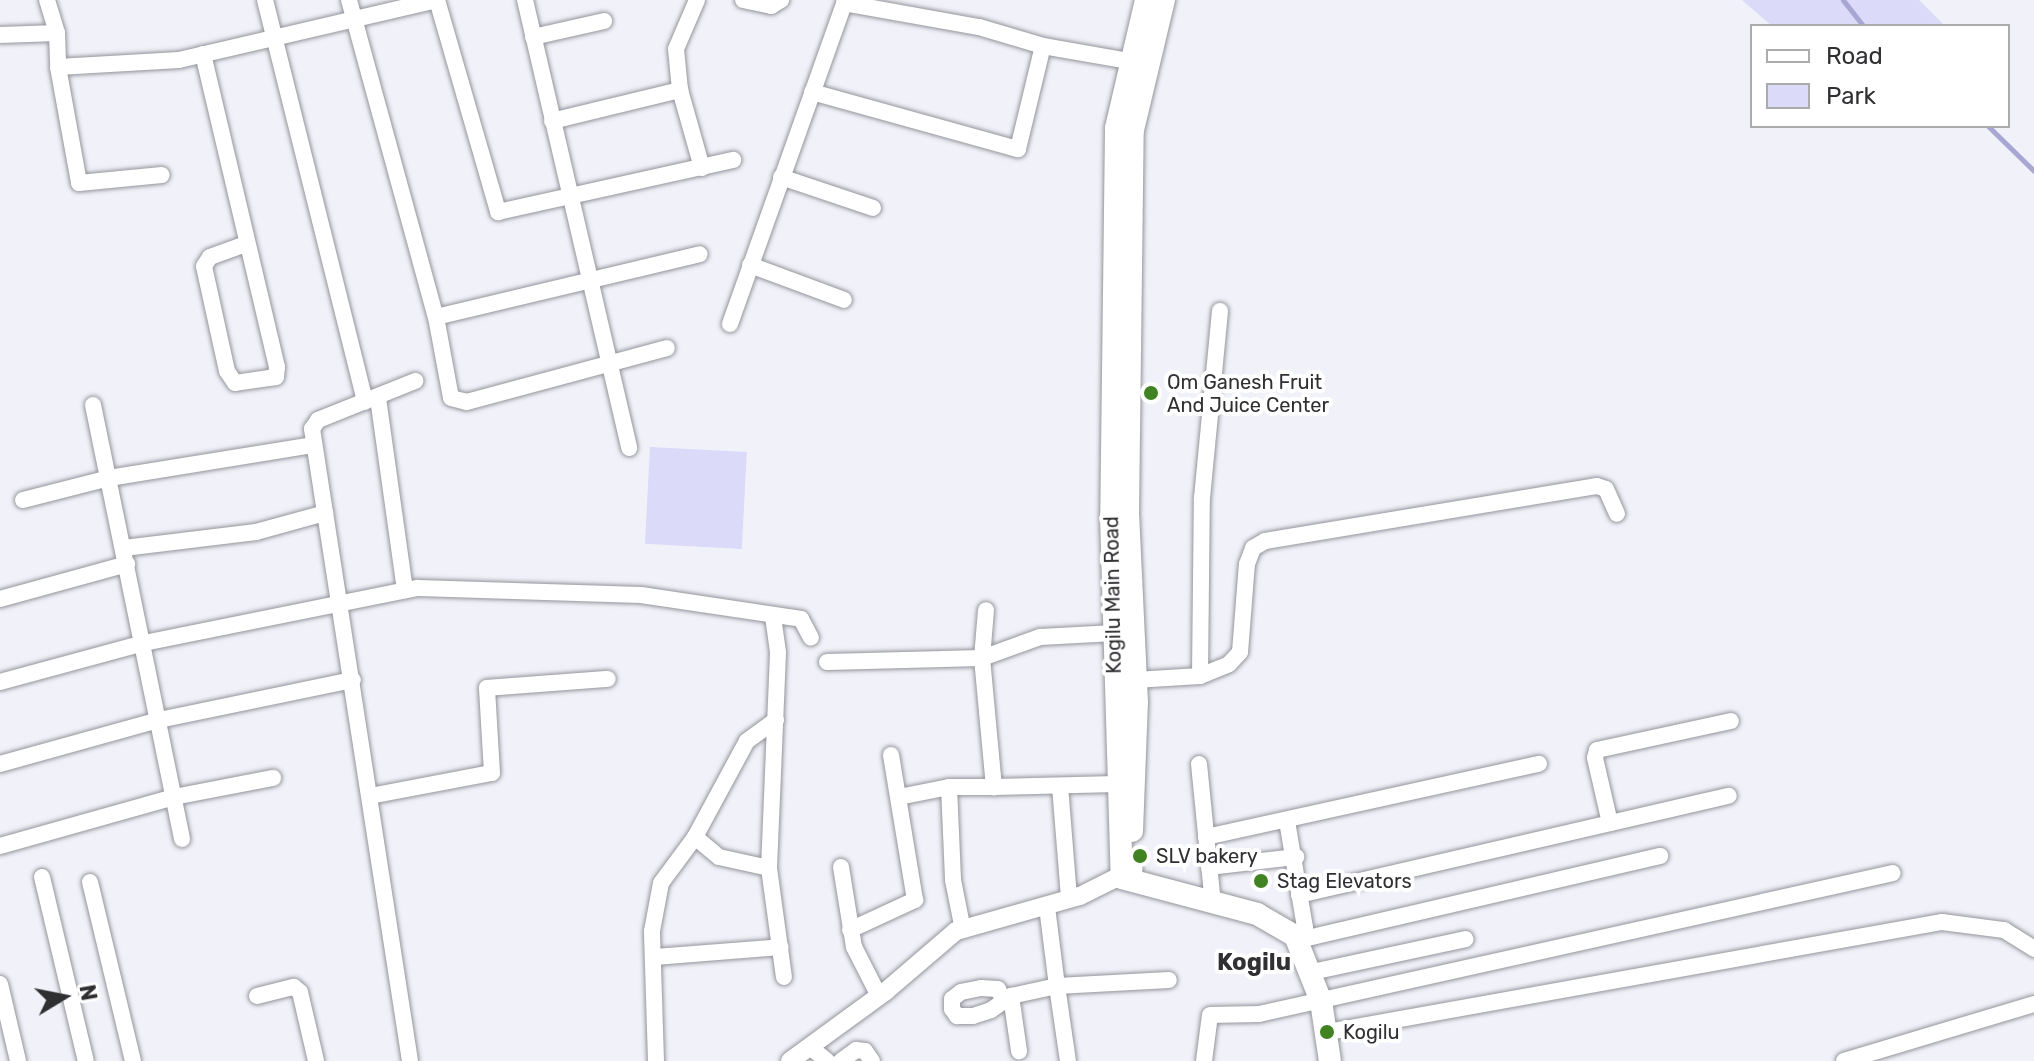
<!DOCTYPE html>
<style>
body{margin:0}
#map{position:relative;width:2034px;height:1061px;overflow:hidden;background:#f1f1f9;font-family:Rubik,sans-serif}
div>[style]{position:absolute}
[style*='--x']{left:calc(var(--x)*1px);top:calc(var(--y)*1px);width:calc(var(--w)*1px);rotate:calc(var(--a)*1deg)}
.green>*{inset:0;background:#dbdaf9;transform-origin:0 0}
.stream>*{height:5px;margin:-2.5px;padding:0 2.5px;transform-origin:2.5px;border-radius:2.5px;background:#a8a6d2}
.roads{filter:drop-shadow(0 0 2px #94949b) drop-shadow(0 0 2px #94949b)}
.minor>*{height:16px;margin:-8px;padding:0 8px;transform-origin:8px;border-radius:8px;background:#fff}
.tertiary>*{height:18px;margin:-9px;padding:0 9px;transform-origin:9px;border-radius:9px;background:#fff}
.secondary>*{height:22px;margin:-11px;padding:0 11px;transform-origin:11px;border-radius:11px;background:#fff}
.dots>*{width:22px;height:22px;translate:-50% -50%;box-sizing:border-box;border:4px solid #fff;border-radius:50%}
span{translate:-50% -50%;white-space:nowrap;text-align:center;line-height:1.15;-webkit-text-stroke:8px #fff;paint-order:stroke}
.poi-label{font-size:20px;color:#303033}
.left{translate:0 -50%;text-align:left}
.street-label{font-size:20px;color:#303033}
.quarter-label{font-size:24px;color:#303033;font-weight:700}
.legend{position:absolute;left:1750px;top:24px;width:260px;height:104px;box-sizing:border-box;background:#fff;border:2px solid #acacad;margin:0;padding:10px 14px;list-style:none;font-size:24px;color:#303033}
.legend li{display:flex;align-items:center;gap:16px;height:40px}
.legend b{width:40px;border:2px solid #acacad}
.north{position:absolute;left:24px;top:957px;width:80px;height:80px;-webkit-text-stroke:6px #fff;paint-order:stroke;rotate:80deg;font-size:22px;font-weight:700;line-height:32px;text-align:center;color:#303033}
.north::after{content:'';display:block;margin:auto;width:28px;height:36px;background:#303033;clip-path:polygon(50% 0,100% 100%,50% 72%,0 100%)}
</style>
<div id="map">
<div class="green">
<div style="clip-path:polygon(1742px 0,1919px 0,1945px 26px,1772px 26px)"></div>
<div style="left:650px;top:447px;width:97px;height:97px;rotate:3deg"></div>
</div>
<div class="stream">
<div style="--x:1843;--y:0;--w:33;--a:52"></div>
<div style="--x:1988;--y:126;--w:64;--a:44.4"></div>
</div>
<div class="roads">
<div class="minor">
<div style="--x:47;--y:0;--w:34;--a:73"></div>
<div style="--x:57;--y:33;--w:34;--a:88"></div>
<div style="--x:58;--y:67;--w:121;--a:-3.3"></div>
<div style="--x:179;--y:60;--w:264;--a:-13.1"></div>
<div style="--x:265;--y:0;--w:414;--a:76"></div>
<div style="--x:349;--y:0;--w:329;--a:74.7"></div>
<div style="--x:436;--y:317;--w:82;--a:79.5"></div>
<div style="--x:451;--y:398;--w:16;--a:14"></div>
<div style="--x:467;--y:402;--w:207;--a:-15.1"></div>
<div style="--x:437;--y:0;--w:221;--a:73.9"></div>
<div style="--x:498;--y:212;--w:241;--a:-12.5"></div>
<div style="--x:525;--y:0;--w:460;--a:76.9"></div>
<div style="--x:697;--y:0;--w:53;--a:113.2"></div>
<div style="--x:676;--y:49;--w:41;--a:84.4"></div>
<div style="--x:680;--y:90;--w:81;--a:74.2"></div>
<div style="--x:743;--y:0;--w:29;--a:12"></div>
<div style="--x:771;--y:6;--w:12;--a:-31"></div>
<div style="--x:0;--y:35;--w:57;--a:-2"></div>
<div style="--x:533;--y:37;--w:73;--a:-12.7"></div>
<div style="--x:203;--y:54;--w:322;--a:76.7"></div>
<div style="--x:277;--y:367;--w:10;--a:96"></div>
<div style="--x:276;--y:377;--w:41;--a:171.7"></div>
<div style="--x:235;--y:383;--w:14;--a:-124"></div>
<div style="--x:227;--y:371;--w:107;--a:-102.4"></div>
<div style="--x:204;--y:266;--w:11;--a:-56"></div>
<div style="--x:210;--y:257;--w:38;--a:-20"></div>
<div style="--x:58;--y:67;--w:118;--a:79.7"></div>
<div style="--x:79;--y:183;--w:83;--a:-5.5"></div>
<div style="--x:812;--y:92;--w:214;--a:15.5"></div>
<div style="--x:1018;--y:149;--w:106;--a:-76.4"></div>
<div style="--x:1043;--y:46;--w:98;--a:9.9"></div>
<div style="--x:552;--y:121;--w:132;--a:-13.6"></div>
<div style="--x:781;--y:177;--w:97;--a:18.6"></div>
<div style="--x:750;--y:265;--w:100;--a:20.4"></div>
<div style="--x:436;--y:317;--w:271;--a:-13.4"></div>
<div style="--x:730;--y:324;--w:341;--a:-70.4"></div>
<div style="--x:844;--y:3;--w:137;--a:10.1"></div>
<div style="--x:979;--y:27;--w:67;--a:16.5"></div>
<div style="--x:378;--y:398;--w:194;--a:82"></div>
<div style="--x:93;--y:405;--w:443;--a:78.4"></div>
<div style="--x:23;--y:500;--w:89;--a:-14.3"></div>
<div style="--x:109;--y:478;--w:206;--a:-9.2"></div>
<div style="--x:124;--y:548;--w:133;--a:-6.9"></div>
<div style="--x:256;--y:532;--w:72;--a:-15.4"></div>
<div style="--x:0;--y:599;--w:132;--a:-15.4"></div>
<div style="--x:982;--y:658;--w:62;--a:-19.9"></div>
<div style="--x:1040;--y:637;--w:75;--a:-3.1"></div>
<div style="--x:982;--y:658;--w:48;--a:-85.2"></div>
<div style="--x:827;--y:662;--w:155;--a:-1.5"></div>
<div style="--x:982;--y:658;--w:130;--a:84.7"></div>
<div style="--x:994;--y:787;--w:123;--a:-1.4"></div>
<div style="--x:1200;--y:676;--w:31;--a:-22"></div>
<div style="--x:1229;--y:664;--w:16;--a:-47"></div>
<div style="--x:1240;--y:652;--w:88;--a:-85.5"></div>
<div style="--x:1247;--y:564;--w:17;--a:-69"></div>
<div style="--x:1253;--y:548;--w:14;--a:-30"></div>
<div style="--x:1265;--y:541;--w:337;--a:-9.4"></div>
<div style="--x:1597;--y:486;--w:9;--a:18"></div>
<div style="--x:1606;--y:489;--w:27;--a:66"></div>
<div style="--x:1135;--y:680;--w:65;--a:-3.5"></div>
<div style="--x:1200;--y:676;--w:178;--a:-89.4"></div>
<div style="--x:1202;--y:498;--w:188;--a:-84.5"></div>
<div style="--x:0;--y:682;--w:149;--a:-15.2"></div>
<div style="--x:144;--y:643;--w:279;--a:-11.4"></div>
<div style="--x:418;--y:588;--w:223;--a:1.8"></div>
<div style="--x:641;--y:595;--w:162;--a:8.5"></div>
<div style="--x:801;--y:619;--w:21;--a:62"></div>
<div style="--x:0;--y:764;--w:165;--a:-15.5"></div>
<div style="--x:159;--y:720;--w:198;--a:-11.7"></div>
<div style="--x:1199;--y:764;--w:131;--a:84.3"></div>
<div style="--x:1060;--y:786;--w:113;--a:85.4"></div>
<div style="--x:949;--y:787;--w:93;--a:87.5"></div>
<div style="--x:953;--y:880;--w:51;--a:78.7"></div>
<div style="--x:370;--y:796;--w:124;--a:-10.7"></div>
<div style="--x:492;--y:773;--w:85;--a:-93.4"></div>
<div style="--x:487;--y:688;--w:121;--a:-4.3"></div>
<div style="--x:899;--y:797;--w:51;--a:-11.3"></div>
<div style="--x:949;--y:787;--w:45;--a:0"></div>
<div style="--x:1287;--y:821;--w:108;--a:80.4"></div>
<div style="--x:1305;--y:927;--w:13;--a:138"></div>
<div style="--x:1610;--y:823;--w:67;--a:-103"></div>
<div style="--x:1595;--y:758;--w:8;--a:-76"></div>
<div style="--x:1597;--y:750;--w:137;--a:-12.2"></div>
<div style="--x:695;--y:837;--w:31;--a:40"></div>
<div style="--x:719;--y:857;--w:51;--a:12.4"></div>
<div style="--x:769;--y:868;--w:110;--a:82.2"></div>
<div style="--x:1206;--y:837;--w:341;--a:-12.4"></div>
<div style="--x:0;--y:846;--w:181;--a:-15.7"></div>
<div style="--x:174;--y:797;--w:101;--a:-10.9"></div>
<div style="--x:841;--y:867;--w:81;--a:80.8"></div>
<div style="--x:854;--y:947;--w:55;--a:63"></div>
<div style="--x:1209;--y:867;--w:88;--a:-6.6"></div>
<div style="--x:769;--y:868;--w:216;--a:-87.6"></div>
<div style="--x:778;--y:652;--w:37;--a:-98"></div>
<div style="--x:42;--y:877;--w:189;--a:76.6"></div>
<div style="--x:90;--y:882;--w:184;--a:76.5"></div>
<div style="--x:1299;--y:895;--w:441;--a:-13"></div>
<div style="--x:1047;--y:907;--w:80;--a:82.8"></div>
<div style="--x:1057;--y:986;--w:112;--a:-3.1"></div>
<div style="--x:850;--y:930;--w:72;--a:-24.8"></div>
<div style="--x:915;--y:900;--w:147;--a:-99.4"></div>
<div style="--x:1299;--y:940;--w:371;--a:-13.1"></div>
<div style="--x:655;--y:957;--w:126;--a:-4.5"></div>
<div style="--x:1312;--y:972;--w:157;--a:-12.1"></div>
<div style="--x:0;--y:984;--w:79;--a:76.8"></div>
<div style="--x:257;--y:996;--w:38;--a:-14"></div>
<div style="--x:294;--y:987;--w:8;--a:40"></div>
<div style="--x:300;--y:992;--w:71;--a:76.9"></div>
<div style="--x:1011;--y:996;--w:56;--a:81.7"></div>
<div style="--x:1004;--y:1001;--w:13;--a:-117"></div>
<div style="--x:998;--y:989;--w:17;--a:-177"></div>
<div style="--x:981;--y:988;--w:20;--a:169"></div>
<div style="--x:961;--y:992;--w:11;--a:142"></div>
<div style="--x:952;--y:999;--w:10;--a:90"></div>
<div style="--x:952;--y:1009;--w:9;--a:54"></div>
<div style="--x:957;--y:1016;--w:16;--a:0"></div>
<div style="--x:973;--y:1016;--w:19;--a:-18"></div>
<div style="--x:991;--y:1010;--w:16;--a:-35"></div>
<div style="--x:1004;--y:1001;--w:9;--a:-36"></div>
<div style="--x:1011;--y:996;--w:47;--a:-12.3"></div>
<div style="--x:1057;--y:986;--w:76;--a:81.7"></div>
<div style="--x:1327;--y:1032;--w:625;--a:-10.14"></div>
<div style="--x:1942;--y:922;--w:63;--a:7.4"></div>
<div style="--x:2004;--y:930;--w:36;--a:32"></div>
<div style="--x:810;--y:1047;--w:22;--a:39"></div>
<div style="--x:410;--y:1061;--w:640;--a:-98.81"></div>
<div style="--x:312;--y:429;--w:11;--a:-56"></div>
<div style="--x:318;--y:420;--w:105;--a:-21.9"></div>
<div style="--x:656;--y:1061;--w:130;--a:-91.8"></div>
<div style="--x:652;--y:931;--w:49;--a:-79.4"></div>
<div style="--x:661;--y:883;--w:57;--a:-53.5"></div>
<div style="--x:695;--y:837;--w:109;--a:-61.6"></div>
<div style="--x:747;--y:741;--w:36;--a:-36"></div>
<div style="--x:841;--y:1061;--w:19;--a:-36"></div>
<div style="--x:856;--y:1050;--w:9;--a:6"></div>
<div style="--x:865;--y:1051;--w:12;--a:55"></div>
<div style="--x:1204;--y:1061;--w:46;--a:-82.6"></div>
<div style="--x:1210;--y:1015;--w:49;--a:-1.2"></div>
<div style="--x:1259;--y:1014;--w:649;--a:-12.54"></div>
<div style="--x:1844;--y:1061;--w:198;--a:-16.7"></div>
</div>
<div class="tertiary">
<div style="--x:790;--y:1061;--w:119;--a:-36.1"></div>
<div style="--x:886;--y:991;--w:92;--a:-40.6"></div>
<div style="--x:956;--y:931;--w:129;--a:-15.8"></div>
<div style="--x:1080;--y:896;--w:60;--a:-26.6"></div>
</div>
<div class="secondary">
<div style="--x:1146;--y:0;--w:131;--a:103.2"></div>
<div style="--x:1116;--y:128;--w:388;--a:90.7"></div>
<div style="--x:1111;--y:516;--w:362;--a:88.3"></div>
<div style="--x:1122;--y:878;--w:140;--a:14.9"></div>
<div style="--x:1257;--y:914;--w:44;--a:30.1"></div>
<div style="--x:1295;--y:936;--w:70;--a:68.2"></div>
<div style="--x:1321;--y:1001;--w:61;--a:81.5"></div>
<div style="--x:1132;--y:831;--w:128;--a:-87.8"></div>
<div style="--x:1137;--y:703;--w:188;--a:-92.7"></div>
<div style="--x:1128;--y:515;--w:385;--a:-89.3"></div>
<div style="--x:1133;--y:130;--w:134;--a:-76.6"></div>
</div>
</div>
<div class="dots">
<div style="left:1151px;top:393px;background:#418222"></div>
<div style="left:1140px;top:856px;background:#418222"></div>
<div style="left:1261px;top:881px;background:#418222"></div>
<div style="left:1327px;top:1032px;background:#418222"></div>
</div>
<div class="poi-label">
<span class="left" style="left:1167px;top:394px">Om Ganesh Fruit<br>And Juice Center</span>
<span class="left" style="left:1156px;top:856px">SLV bakery</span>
<span class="left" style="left:1277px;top:881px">Stag Elevators</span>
<span class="left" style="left:1343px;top:1032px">Kogilu</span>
</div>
<div class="street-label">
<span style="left:1113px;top:595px;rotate:-91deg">Kogilu Main Road</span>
</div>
<div class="quarter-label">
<span style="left:1254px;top:963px">Kogilu</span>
</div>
<ul class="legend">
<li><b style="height:10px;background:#fff"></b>Road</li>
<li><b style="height:22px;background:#dbdaf9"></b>Park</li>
</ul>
<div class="north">N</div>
</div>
